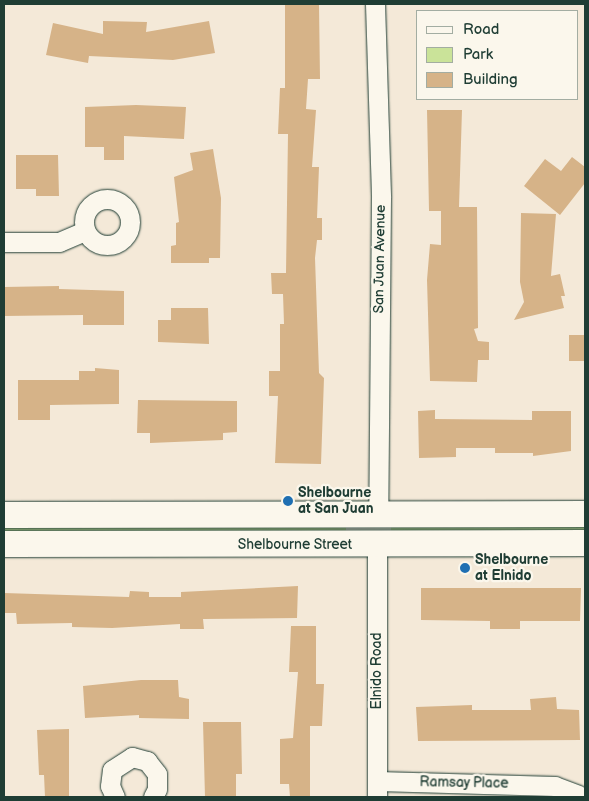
<!DOCTYPE html>
<style>
body{margin:0}
#map{position:relative;width:589px;height:801px;overflow:hidden;background:#f4e9d8;font-family:"Balsamiq Sans",sans-serif}
div>[style]{position:absolute}
[style*='--x']{left:calc(var(--x)*1px);top:calc(var(--y)*1px);width:calc(var(--w)*1px);rotate:calc(var(--a)*1deg)}
.green>*{inset:0;background:#cae399;transform-origin:0 0}
.building>*{inset:0;background:#d6b388;transform-origin:0 0}
.roads{filter:drop-shadow(0 0 1px #1f3d34) drop-shadow(0 0 1px #1f3d34)}
.street>*{height:19px;margin:-9.5px;padding:0 9.5px;transform-origin:9.5px;border-radius:9.5px;background:#fbf7ec}
.street>.ring{margin:-9.5px;padding:0;box-sizing:content-box;background:none;border:19px solid #fbf7ec;border-radius:50%}
.secondary>*{height:26px;margin:-13px;padding:0 13px;transform-origin:13px;border-radius:13px;background:#fbf7ec}
.dots>*{width:14px;height:14px;translate:-50% -50%;box-sizing:border-box;border:2px solid #fbf7ec;border-radius:50%}
span{translate:-50% -50%;white-space:nowrap;text-align:center;line-height:1.15;-webkit-text-stroke:4.5px #fbf7ec;paint-order:stroke}
.street-label{font-size:14px;color:#1f3d34}
.poi-label{font-size:14px;color:#1f3d34;font-weight:700}
.left{translate:0 -50%;text-align:left}
.frame{position:absolute;inset:0;border:5px solid #1f3d34;pointer-events:none}
.legend{position:absolute;left:416px;top:10px;width:162px;height:90px;box-sizing:border-box;background:#fbf7ec;border:1px solid #a3ada2;margin:0;padding:6px 9px;list-style:none;font-size:15px;color:#1f3d34}
.legend li{display:flex;align-items:center;gap:10px;height:25px}
.legend b{width:25px;border:1px solid #a3ada2}
</style>
<div id="map">
<div class="green">
<div style="left:585px;top:520px;width:18px;height:194px;rotate:90deg"></div>
<div style="left:4px;top:521px;width:342px;height:18px"></div>
</div>
<div class="building">
<div style="clip-path:polygon(285px 4px,319px 4px,320px 79px,308px 79px,306px 109px,316px 110px,312px 167px,319px 167px,317px 218px,322px 218px,322px 240px,317px 240px,315px 258px,319px 373px,324px 378px,321px 464px,275px 463px,278px 396px,269px 396px,269px 371px,280px 371px,280px 324px,284px 324px,283px 294px,272px 294px,271px 273px,286px 273px,288px 134px,278px 134px,280px 88px,285px 88px)"></div>
<div style="clip-path:polygon(103px 21px,147px 22px,146px 32px,209px 21px,215px 53px,173px 60px,89px 56px,88px 63px,46px 55px,53px 23px,103px 34px)"></div>
<div style="clip-path:polygon(136px 105px,186px 107px,184px 139px,124px 136px,124px 160px,104px 160px,104px 147px,85px 147px,85px 107px)"></div>
<div style="clip-path:polygon(427px 110px,462px 110px,459px 207px,477px 207px,478px 328px,474px 329px,478px 341px,489px 342px,489px 360px,478px 360px,477px 382px,430px 381px,427px 280px,430px 244px,441px 245px,441px 211px,429px 211px)"></div>
<div style="clip-path:polygon(213px 149px,221px 198px,220px 258px,209px 258px,209px 263px,171px 263px,171px 246px,176px 245px,176px 223px,179px 222px,174px 177px,193px 170px,190px 153px)"></div>
<div style="clip-path:polygon(16px 155px,58px 155px,59px 196px,36px 196px,36px 189px,16px 189px)"></div>
<div style="clip-path:polygon(572px 157px,585px 167px,585px 183px,560px 215px,524px 186px,545px 159px,561px 171px)"></div>
<div style="clip-path:polygon(521px 213px,556px 214px,551px 276px,560px 274px,565px 296px,561px 296px,564px 308px,514px 320px,524px 302px,520px 282px)"></div>
<div style="clip-path:polygon(59px 286px,59px 289px,124px 291px,124px 325px,83px 325px,83px 315px,4px 316px,4px 287px)"></div>
<div style="clip-path:polygon(171px 308px,208px 308px,209px 344px,158px 342px,158px 320px,171px 320px)"></div>
<div style="left:569px;top:335px;width:16px;height:26px"></div>
<div style="clip-path:polygon(95px 368px,119px 370px,119px 404px,50px 405px,50px 420px,18px 420px,18px 380px,79px 380px,79px 371px,95px 371px)"></div>
<div style="clip-path:polygon(138px 400px,237px 401px,237px 432px,223px 433px,223px 440px,150px 443px,150px 433px,137px 433px)"></div>
<div style="clip-path:polygon(435px 410px,435px 419px,532px 420px,532px 411px,571px 411px,571px 451px,533px 456px,533px 453px,495px 453px,495px 448px,456px 448px,456px 457px,419px 458px,418px 411px)"></div>
<div style="clip-path:polygon(298px 586px,297px 618px,203px 619px,204px 629px,180px 629px,180px 624px,112px 628px,72px 627px,72px 623px,17px 624px,16px 613px,4px 613px,4px 593px,129px 597px,130px 591px,149px 592px,149px 597px,181px 597px,181px 592px)"></div>
<div style="clip-path:polygon(421px 588px,581px 588px,580px 621px,520px 621px,520px 629px,490px 629px,490px 621px,421px 620px)"></div>
<div style="clip-path:polygon(291px 626px,316px 626px,316px 684px,324px 684px,322px 726px,310px 726px,310px 797px,290px 797px,289px 784px,280px 784px,280px 739px,293px 738px,298px 672px,289px 672px)"></div>
<div style="clip-path:polygon(141px 680px,178px 680px,179px 697px,189px 699px,189px 719px,139px 718px,139px 715px,85px 718px,83px 686px)"></div>
<div style="clip-path:polygon(556px 697px,557px 709px,579px 710px,580px 740px,418px 741px,416px 707px,472px 705px,472px 710px,531px 710px,530px 699px)"></div>
<div style="clip-path:polygon(203px 722px,241px 722px,242px 774px,236px 774px,236px 797px,205px 797px)"></div>
<div style="clip-path:polygon(69px 729px,69px 797px,45px 797px,44px 775px,39px 775px,37px 730px)"></div>
</div>
<div class="roads">
<div class="street">
<div style="--x:375;--y:4;--w:194;--a:88.2"></div>
<div style="--x:381;--y:198;--w:317;--a:90.5"></div>
<div class="ring" style="left:84px;top:199px;width:27px;height:27px"></div>
<div style="--x:4;--y:242;--w:55;--a:0"></div>
<div style="--x:59;--y:242;--w:28;--a:-23"></div>
<div style="--x:377;--y:781;--w:178;--a:1.6"></div>
<div style="--x:555;--y:786;--w:25;--a:21"></div>
<div style="--x:115;--y:797;--w:12;--a:-114"></div>
<div style="--x:110;--y:786;--w:16;--a:-83"></div>
<div style="--x:112;--y:770;--w:24;--a:-33"></div>
<div style="--x:132;--y:757;--w:16;--a:15"></div>
<div style="--x:147;--y:761;--w:16;--a:52"></div>
<div style="--x:157;--y:774;--w:15;--a:90"></div>
<div style="--x:157;--y:789;--w:9;--a:117"></div>
<div style="--x:377;--y:797;--w:252;--a:-90"></div>
</div>
<div class="secondary">
<div style="--x:4;--y:515;--w:581;--a:-0.1"></div>
<div style="--x:4;--y:544;--w:581;--a:-0.1"></div>
</div>
</div>
<div class="dots">
<div style="left:288px;top:501px;background:#1f6fb2"></div>
<div style="left:465px;top:568px;background:#1f6fb2"></div>
</div>
<div class="street-label">
<span style="left:380px;top:259px;rotate:-89deg">San Juan Avenue</span>
<span style="left:295px;top:545px">Shelbourne Street</span>
<span style="left:377px;top:671px;rotate:-90deg">Elnido Road</span>
<span style="left:464px;top:783px;rotate:1deg">Ramsay Place</span>
</div>
<div class="poi-label">
<span class="left" style="left:298px;top:501px">Shelbourne<br>at San Juan</span>
<span class="left" style="left:475px;top:568px">Shelbourne<br>at Elnido</span>
</div>
<div class="frame"></div>
<ul class="legend">
<li><b style="height:6px;background:#fbf7ec"></b>Road</li>
<li><b style="height:14px;background:#cae399"></b>Park</li>
<li><b style="height:14px;background:#d6b388"></b>Building</li>
</ul>
</div>
